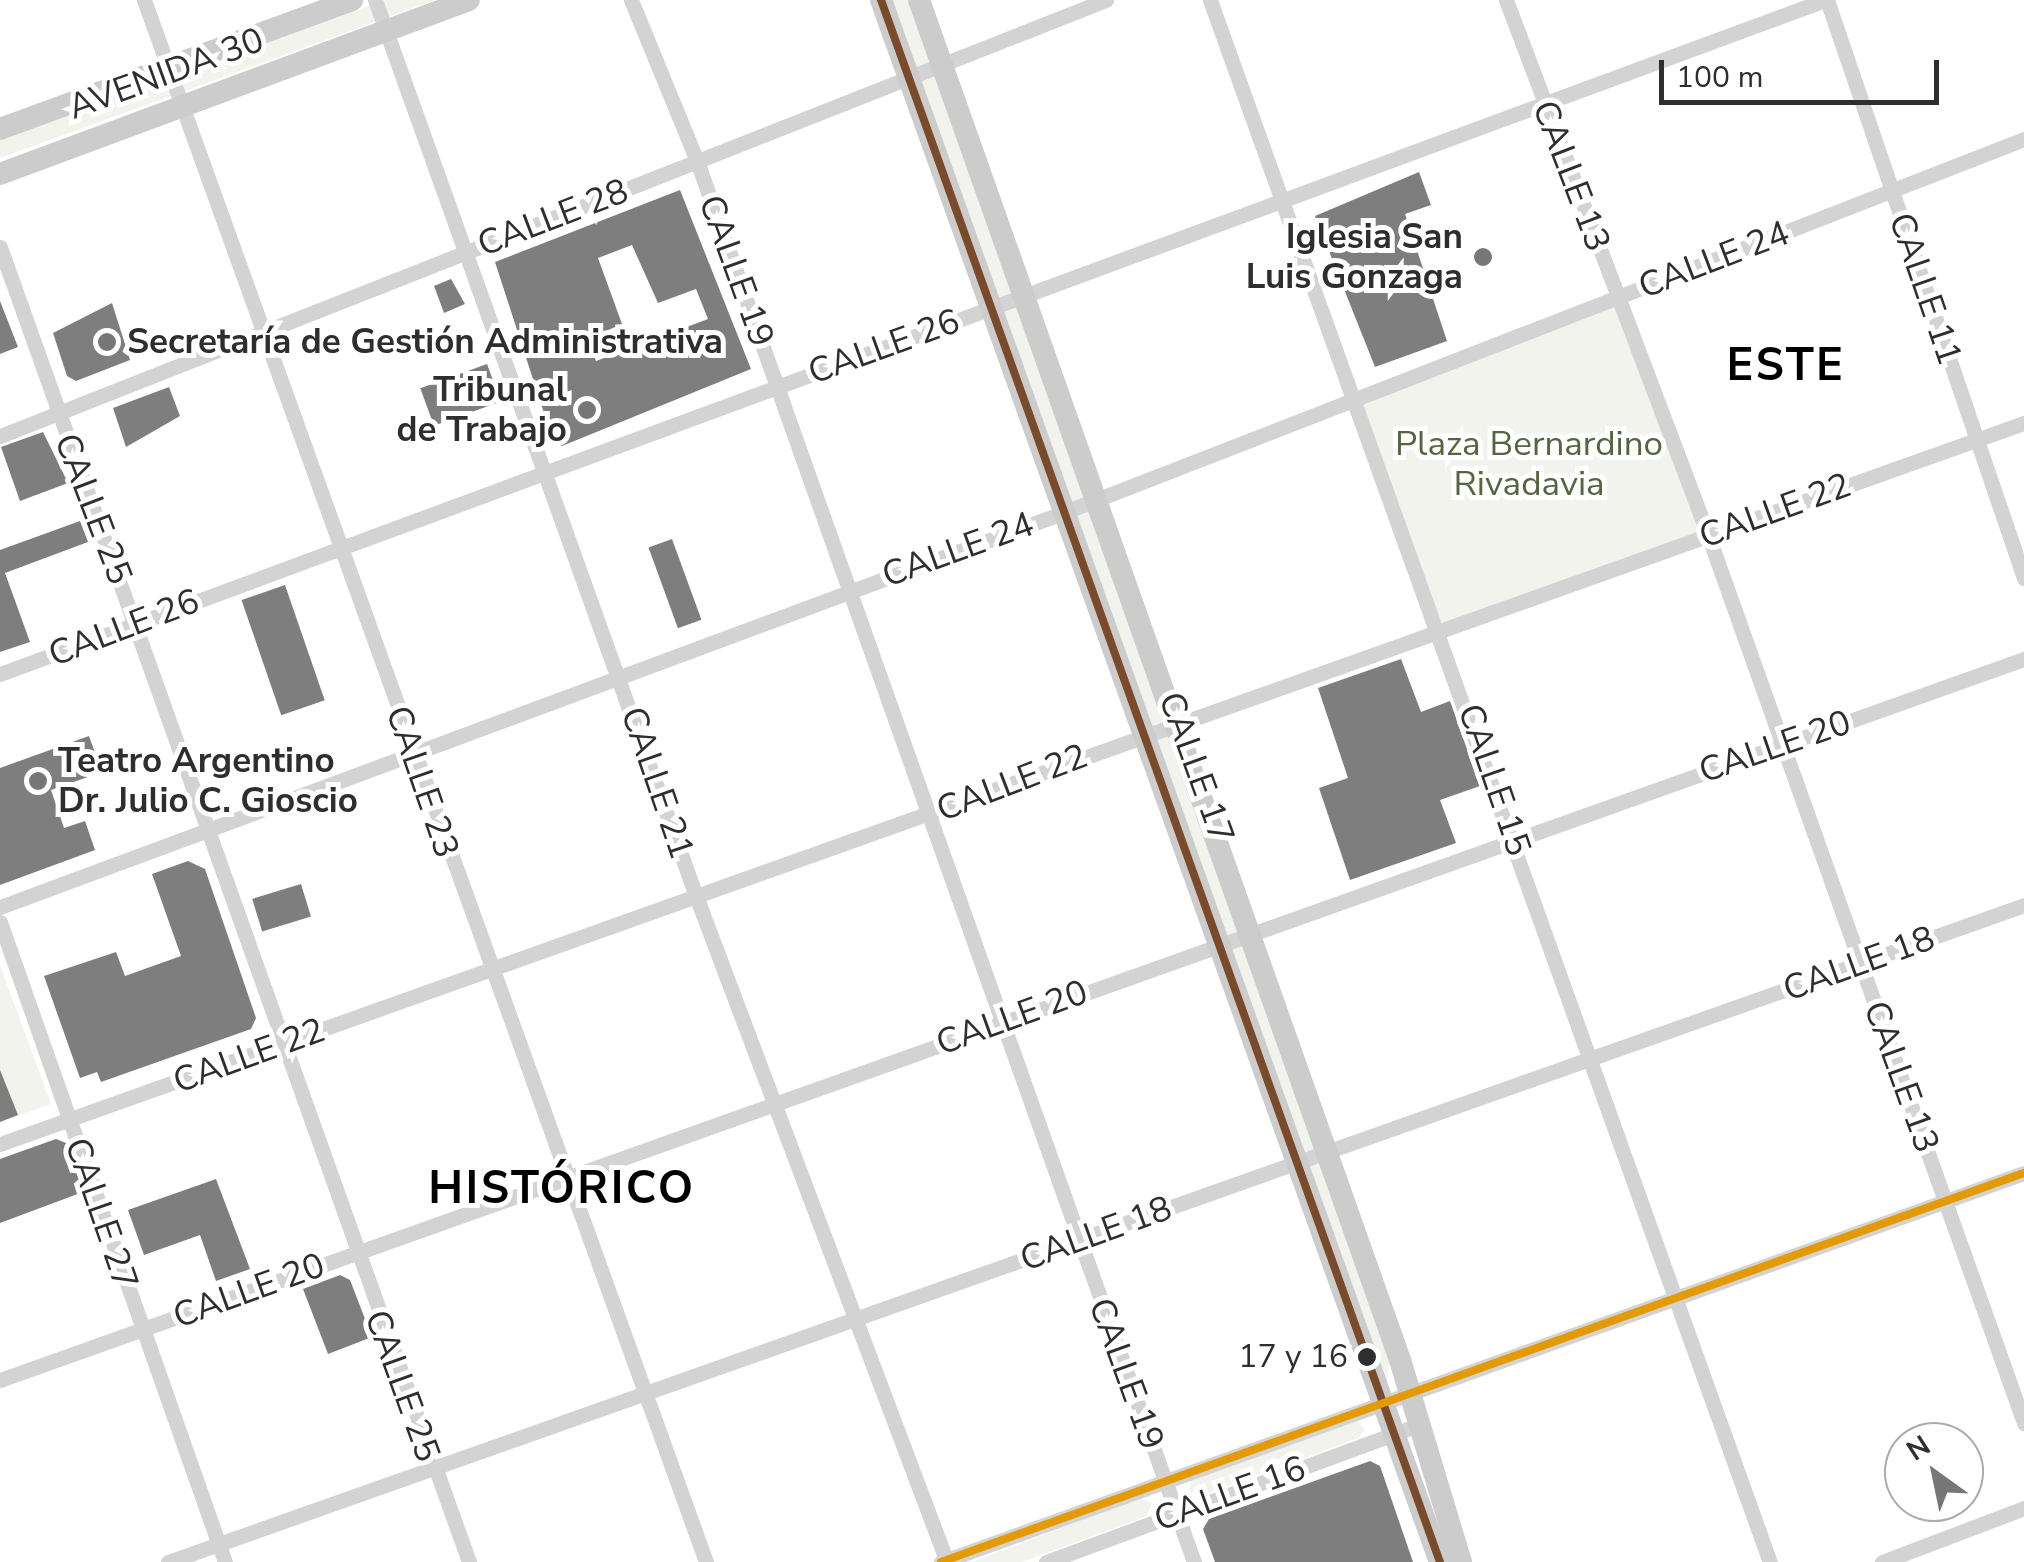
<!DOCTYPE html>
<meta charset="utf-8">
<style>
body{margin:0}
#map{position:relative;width:2024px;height:1562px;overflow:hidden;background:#fff;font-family:"Nunito Sans",sans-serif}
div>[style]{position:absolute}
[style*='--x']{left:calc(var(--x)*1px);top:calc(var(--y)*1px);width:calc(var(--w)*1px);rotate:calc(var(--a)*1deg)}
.green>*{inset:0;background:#f1f3ec;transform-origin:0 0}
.building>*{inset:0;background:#7e7e7e;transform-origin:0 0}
.minor>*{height:15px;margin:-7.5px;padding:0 7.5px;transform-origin:7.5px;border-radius:7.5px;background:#d3d3d3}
.secondary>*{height:22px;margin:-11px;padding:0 11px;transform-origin:11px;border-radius:11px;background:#ccc}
.bus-1>*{height:8px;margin:-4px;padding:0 4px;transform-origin:4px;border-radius:4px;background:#7a4b2a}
.bus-2>*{height:8px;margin:-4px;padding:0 4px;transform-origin:4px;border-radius:4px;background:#e39a05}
.dots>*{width:28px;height:28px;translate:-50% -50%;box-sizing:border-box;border:5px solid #fff;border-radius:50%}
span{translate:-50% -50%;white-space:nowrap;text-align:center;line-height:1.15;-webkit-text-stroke:10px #fff;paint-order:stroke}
.bus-label{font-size:32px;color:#2e2e2e}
.right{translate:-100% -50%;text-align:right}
.street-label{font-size:35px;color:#2e2e2e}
.poi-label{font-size:35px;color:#2e2e2e;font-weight:700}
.left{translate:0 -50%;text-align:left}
.park-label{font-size:35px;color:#556540}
.district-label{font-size:45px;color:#000;font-weight:700;letter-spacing:2.5px}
.north{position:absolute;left:1884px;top:1422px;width:100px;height:100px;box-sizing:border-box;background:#fff;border:2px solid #ababab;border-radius:50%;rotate:327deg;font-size:28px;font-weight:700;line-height:40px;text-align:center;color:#2e2e2e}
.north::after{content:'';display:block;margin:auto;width:35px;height:45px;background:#777;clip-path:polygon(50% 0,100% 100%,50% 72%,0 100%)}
.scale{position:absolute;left:1659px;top:60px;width:280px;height:45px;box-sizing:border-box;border:5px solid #2e2e2e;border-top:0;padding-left:12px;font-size:30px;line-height:35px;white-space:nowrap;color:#2e2e2e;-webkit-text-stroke:8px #fff;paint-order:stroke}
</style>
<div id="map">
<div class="green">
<div style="clip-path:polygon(386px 0,435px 0,0 158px,0 139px)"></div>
<div style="clip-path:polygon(883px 0,912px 0,1390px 1356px,1387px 1385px)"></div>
<div style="left:1617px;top:297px;width:255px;height:281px;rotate:69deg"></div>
<div style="clip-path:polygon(0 965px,51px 1104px,0 1122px)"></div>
<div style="clip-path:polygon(1356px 1419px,1365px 1430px,1358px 1438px,1202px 1495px,1189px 1490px,1191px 1480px)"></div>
<div style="clip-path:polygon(1140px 1498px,1152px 1503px,1147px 1516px,1022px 1562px,972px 1562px)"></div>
</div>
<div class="building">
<div style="clip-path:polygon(1419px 172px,1431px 205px,1405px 214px,1447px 341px,1375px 367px,1315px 216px)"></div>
<div style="clip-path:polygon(evenodd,680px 190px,751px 369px,562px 446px,553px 441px,495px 262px,680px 190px,632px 245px,658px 303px,696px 289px,708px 319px,596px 361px,588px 339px,622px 324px,598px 258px,632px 245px)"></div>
<div style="clip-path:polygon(451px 279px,465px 304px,444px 313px,434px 286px)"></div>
<div style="clip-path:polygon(0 301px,18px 347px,0 354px)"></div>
<div style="clip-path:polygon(112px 303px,130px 360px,76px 381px,67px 376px,53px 333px)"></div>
<div style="left:487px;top:364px;width:40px;height:71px;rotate:70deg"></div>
<div style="clip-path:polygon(169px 387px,180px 416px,126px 447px,113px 408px)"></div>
<div style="clip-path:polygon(43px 432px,68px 483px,20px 501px,1px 447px)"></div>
<div style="clip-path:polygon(80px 521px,88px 542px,5px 573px,30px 642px,0 652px,0 550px)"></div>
<div style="left:672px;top:539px;width:86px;height:25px;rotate:70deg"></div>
<div style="left:285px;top:585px;width:122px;height:46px;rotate:71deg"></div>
<div style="clip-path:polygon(1401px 659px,1421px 712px,1450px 701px,1480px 786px,1440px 800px,1456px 843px,1350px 880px,1319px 788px,1348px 778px,1318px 688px)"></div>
<div style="clip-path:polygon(89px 736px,102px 772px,51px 790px,64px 828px,85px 821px,95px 850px,0 885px,0 768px)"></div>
<div style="clip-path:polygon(188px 861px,205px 869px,256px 1018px,251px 1029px,101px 1082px,97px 1072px,80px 1078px,44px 976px,116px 952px,125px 976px,181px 956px,152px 874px)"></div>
<div style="left:301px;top:884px;width:34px;height:51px;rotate:73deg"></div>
<div style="clip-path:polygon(0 1070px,18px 1115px,0 1122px)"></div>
<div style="clip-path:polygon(56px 1139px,66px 1143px,83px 1192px,0 1223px,0 1159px)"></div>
<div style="clip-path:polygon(216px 1179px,250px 1269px,216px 1281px,200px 1235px,144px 1255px,128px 1210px)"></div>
<div style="clip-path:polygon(340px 1275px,350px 1280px,372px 1337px,328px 1354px,303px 1289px)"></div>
<div style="clip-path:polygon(1370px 1461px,1380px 1466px,1413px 1562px,1215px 1562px,1203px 1529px,1209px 1519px)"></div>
</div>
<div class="minor">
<div style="--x:144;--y:0;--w:1660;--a:70.21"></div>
<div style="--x:375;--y:0;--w:952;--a:70.29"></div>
<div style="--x:696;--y:896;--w:712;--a:69.35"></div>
<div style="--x:631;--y:0;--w:174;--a:67.7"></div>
<div style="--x:697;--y:161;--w:1487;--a:70.47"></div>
<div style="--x:1210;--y:0;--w:1659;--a:70.28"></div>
<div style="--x:1506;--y:0;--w:572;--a:69.31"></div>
<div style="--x:1708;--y:535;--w:943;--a:70.41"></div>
<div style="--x:1827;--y:0;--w:611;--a:71.18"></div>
<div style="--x:0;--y:247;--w:1396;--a:70.37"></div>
<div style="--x:0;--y:436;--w:1189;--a:-21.52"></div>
<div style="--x:0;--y:674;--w:1945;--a:-20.27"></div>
<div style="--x:0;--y:907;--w:1136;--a:-20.35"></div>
<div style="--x:1065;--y:512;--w:1029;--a:-21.25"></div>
<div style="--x:0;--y:922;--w:678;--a:70.63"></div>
<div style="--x:0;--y:1144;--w:2149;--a:-19.61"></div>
<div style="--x:0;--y:1380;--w:2149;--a:-19.61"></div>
<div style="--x:168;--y:1562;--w:1969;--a:-19.49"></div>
<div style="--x:941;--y:1562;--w:1151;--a:-19.76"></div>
<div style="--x:1046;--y:1562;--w:393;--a:-20.2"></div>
<div style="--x:1882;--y:1562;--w:152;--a:-20.8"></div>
</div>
<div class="secondary">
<div style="--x:881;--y:0;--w:1659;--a:70.31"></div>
<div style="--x:919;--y:0;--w:1443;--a:70.52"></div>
<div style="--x:1400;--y:1360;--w:211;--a:73.2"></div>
<div style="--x:0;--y:129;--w:375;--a:-20.1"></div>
<div style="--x:0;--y:174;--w:500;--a:-20.35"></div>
</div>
<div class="bus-1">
<div style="--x:881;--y:0;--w:1659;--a:70.31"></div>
</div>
<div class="bus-2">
<div style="--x:941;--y:1562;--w:1151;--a:-19.76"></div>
</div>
<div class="dots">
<div style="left:1483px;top:257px;background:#777"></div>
<div style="left:107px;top:342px;background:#777"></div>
<div style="left:587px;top:410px;background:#777"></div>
<div style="left:38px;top:781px;background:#777"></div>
<div style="left:1367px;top:1357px;background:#2e2e2e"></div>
</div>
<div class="bus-label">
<span class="right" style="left:1348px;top:1357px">17 y 16</span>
</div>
<div class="street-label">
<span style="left:166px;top:74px;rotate:-20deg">AVENIDA 30</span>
<span style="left:1571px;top:176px;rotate:69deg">CALLE 13</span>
<span style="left:553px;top:218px;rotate:-21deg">CALLE 28</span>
<span style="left:1714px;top:260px;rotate:-21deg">CALLE 24</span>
<span style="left:736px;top:271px;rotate:70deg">CALLE 19</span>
<span style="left:1925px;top:289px;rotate:71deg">CALLE 11</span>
<span style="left:884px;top:347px;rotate:-20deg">CALLE 26</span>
<span style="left:93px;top:509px;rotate:69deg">CALLE 25</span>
<span style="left:1775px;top:511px;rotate:-20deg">CALLE 22</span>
<span style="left:958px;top:550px;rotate:-20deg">CALLE 24</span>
<span style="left:124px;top:628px;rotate:-21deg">CALLE 26</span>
<span style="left:1775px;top:747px;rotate:-19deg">CALLE 20</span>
<span style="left:1196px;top:768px;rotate:70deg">CALLE 17</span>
<span style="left:1494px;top:780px;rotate:71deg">CALLE 15</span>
<span style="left:422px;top:782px;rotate:71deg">CALLE 23</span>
<span style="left:657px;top:783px;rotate:71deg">CALLE 21</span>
<span style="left:1012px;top:783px;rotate:-21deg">CALLE 22</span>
<span style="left:1859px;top:964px;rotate:-20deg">CALLE 18</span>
<span style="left:1012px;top:1018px;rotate:-20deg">CALLE 20</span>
<span style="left:249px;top:1056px;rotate:-20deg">CALLE 22</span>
<span style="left:1901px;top:1077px;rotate:70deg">CALLE 13</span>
<span style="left:101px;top:1214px;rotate:71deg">CALLE 27</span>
<span style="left:1096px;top:1234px;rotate:-20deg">CALLE 18</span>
<span style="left:249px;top:1291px;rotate:-20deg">CALLE 20</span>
<span style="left:1126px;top:1374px;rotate:70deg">CALLE 19</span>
<span style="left:402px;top:1386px;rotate:70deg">CALLE 25</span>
<span style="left:1230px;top:1494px;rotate:-20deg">CALLE 16</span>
</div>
<div class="poi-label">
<span class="right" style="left:1463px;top:257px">Iglesia San<br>Luis Gonzaga</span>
<span class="left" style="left:127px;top:342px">Secretaría de Gestión Administrativa</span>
<span class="right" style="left:567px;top:410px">Tribunal<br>de Trabajo</span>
<span class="left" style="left:58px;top:781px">Teatro Argentino<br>Dr. Julio C. Gioscio</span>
</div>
<div class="park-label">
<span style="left:1529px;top:464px">Plaza Bernardino<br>Rivadavia</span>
</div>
<div class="district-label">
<span style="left:1786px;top:366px">ESTE</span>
<span style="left:562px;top:1189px">HISTÓRICO</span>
</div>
<div class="north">N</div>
<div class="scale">100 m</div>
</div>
